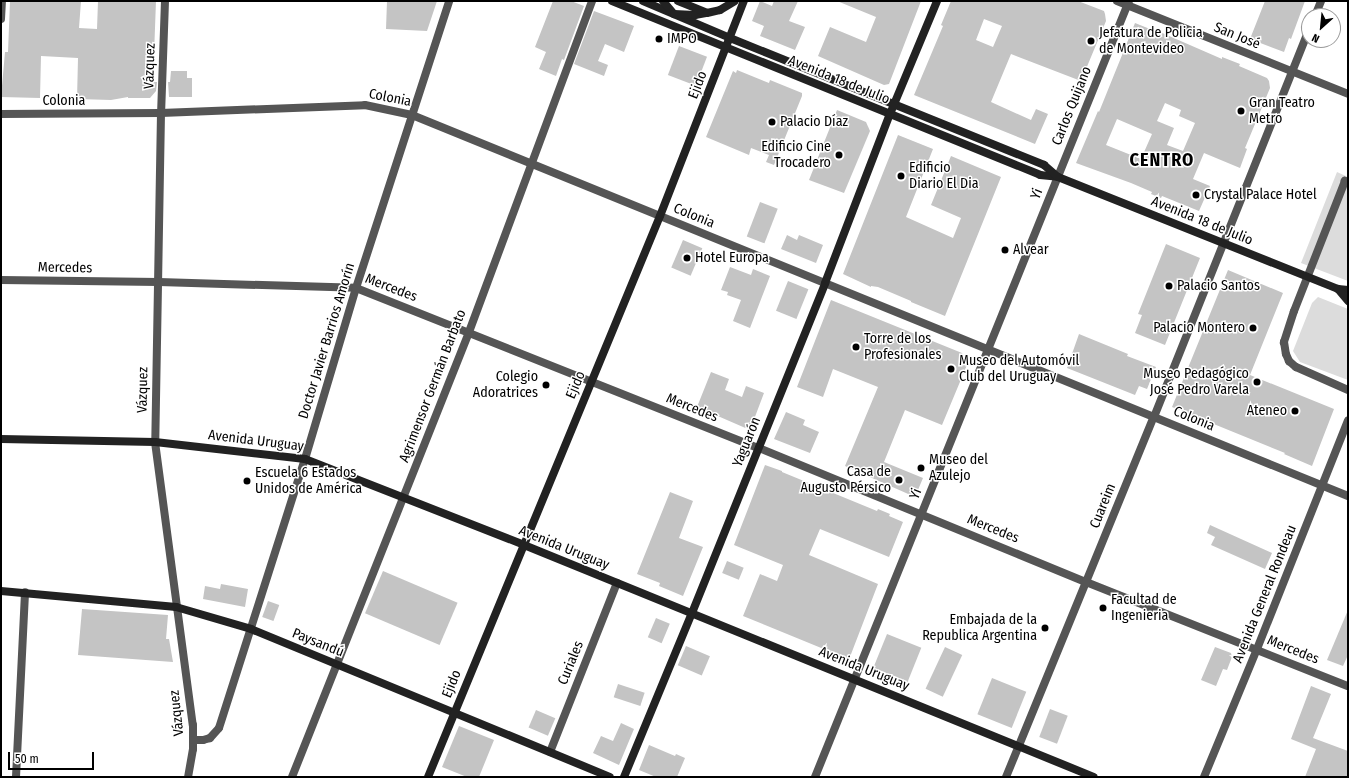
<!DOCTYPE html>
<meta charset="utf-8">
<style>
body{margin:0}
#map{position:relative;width:1349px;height:778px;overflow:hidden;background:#fff;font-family:"Fira Sans Condensed",sans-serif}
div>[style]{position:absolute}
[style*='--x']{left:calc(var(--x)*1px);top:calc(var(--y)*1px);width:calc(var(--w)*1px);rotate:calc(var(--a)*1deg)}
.green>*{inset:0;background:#dcdcdc}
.building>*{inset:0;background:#c4c4c4;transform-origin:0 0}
.street>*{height:8px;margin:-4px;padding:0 4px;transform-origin:4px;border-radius:4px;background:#555}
.secondary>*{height:8px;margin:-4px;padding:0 4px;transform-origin:4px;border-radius:4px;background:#222}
.dots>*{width:11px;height:11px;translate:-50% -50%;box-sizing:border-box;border:2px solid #fff;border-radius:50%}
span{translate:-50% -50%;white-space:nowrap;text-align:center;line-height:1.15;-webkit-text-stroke:3px #fff;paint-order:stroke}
.poi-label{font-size:14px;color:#000}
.left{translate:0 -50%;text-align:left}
.right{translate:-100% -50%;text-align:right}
.street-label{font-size:14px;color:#000}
.district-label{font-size:18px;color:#000;font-weight:700;letter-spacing:1px}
.frame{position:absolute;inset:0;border:2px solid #000;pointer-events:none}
.north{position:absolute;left:1301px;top:8px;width:40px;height:40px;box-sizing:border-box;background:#fff;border:1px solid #999;border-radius:50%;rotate:207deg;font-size:11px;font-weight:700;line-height:16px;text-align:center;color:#000}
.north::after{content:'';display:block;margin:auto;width:14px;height:18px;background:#000;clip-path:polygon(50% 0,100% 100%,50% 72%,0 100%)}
.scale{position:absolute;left:8px;top:752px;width:86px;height:18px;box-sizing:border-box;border:2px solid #000;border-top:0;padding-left:5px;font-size:12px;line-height:14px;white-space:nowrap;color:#000;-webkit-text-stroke:3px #fff;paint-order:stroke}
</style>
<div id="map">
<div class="green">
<div style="clip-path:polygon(1337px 172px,1348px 177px,1348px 281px,1301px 263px)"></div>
<div style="clip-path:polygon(1318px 297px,1348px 309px,1348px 380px,1300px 362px,1293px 351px,1312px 303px)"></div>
</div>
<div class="building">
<div style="clip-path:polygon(10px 1px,81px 1px,79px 28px,97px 29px,98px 1px,156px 1px,153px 82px,157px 82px,156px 91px,150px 98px,128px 98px,128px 97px,111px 100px,77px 99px,78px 58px,41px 56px,40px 98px,1px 97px,5px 52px,8px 52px)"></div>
<div style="clip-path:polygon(387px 1px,437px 1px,427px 31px,386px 29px)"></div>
<div style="clip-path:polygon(553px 1px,571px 1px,584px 6px,564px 60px,562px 59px,556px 76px,539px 69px,546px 52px,535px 47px)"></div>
<div style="clip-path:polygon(760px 1px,772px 6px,774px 1px,798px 1px,789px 21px,805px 27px,795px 50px,760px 36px,764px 26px,752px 21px)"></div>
<div style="clip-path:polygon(837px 1px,921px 1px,889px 84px,884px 85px,818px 56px,830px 27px,866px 42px,876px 17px)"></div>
<div style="clip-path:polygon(evenodd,951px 1px,1078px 1px,1104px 11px,1105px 14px,1106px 21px,1081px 81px,1011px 54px,991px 102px,1031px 120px,1036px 109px,1048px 114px,1035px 144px,914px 95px,943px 26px,941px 25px,951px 1px,984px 19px,1002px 26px,993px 47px,976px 40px,984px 19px)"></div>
<div style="clip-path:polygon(1265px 1px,1305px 1px,1291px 39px,1289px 38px,1284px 52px,1250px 39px)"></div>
<div style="clip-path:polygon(594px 11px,634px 26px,624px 52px,605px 44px,598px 61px,608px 65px,604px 76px,574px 64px)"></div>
<div style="clip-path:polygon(evenodd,1135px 23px,1160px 33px,1160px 32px,1222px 59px,1222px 57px,1240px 64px,1239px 66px,1267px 78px,1269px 81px,1270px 88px,1245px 148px,1247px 149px,1240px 168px,1204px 153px,1193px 179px,1210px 186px,1199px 211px,1162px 196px,1161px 198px,1151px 194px,1152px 192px,1131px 183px,1076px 163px,1098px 111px,1099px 112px,1135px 23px,1165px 103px,1181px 110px,1179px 116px,1195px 123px,1183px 151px,1167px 145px,1174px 128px,1157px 121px,1165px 103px,1135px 23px,1117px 119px,1152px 134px,1141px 159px,1106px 145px,1117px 119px)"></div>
<div style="left:679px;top:46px;width:30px;height:31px;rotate:21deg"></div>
<div style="clip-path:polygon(737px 70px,769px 83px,770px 80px,802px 93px,802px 96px,774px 165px,766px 162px,769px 155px,751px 148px,749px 155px,706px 137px,733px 71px,736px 73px)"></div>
<div style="clip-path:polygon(171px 71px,187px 71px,187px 78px,192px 78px,192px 97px,169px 97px,168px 82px,170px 82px)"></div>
<div style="clip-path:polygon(837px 110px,866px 122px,870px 131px,844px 193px,809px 180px)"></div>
<div style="clip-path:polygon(898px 135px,933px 149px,906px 217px,953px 238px,961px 218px,931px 205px,951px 156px,1001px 177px,945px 316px,911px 302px,911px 301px,878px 287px,871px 286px,871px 287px,843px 274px)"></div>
<div style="left:760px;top:202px;width:19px;height:37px;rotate:21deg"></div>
<div style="clip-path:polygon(787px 235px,797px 240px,799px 235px,823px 245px,816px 263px,781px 249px)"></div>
<div style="left:683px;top:240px;width:21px;height:30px;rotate:23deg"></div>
<div style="clip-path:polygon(1166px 244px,1200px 258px,1165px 345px,1135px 333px,1142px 315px,1138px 314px)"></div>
<div style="clip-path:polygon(730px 267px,751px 275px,753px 269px,770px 276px,750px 328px,733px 321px,741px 300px,727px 295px,728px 292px,721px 290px)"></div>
<div style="clip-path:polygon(1228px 270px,1283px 293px,1250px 375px,1334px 409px,1312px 466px,1284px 454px,1285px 453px,1172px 407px)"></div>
<div style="left:788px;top:281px;width:22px;height:32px;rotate:22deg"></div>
<div style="clip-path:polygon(831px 300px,962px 353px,966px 359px,967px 365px,942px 425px,905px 410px,884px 462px,923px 478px,915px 497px,845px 466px,878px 387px,833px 369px,823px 397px,797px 387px)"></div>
<div style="clip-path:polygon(1079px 334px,1128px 354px,1127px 356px,1156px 367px,1147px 389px,1139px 386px,1135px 395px,1067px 368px)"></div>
<div style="clip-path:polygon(711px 372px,729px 379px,725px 390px,742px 397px,746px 386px,764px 393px,750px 430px,697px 407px)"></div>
<div style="clip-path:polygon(786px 412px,805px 420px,803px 425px,819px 432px,810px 453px,774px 439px)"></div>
<div style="clip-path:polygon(765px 465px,782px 471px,782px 472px,877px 511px,878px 509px,890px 514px,889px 516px,903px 522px,889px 557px,820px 529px,809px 555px,878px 584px,848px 662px,830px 655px,831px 652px,743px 616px,760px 574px,777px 581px,783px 565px,734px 545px)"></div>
<div style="clip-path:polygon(670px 492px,693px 501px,679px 538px,703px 547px,683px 596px,659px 586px,660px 583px,637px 574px)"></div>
<div style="clip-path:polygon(1210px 525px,1272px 553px,1265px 569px,1211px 545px,1215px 537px,1207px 533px)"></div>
<div style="left:727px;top:561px;width:18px;height:13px;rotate:22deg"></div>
<div style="left:383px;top:571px;width:81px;height:46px;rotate:23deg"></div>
<div style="clip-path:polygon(221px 584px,248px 589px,245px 607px,203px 599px,205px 586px,220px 589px)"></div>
<div style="left:268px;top:601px;width:12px;height:17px;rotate:20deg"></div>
<div style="clip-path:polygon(82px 609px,168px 615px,166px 639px,169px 639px,173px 662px,78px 655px)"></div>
<div style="clip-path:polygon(1348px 610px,1348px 655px,1343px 666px,1327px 660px)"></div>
<div style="left:656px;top:618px;width:15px;height:21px;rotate:23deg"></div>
<div style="left:887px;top:634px;width:37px;height:37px;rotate:22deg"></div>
<div style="left:686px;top:646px;width:26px;height:21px;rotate:23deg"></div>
<div style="left:945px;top:647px;width:19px;height:46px;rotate:25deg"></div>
<div style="clip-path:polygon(1215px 647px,1231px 653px,1232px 657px,1227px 670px,1223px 669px,1216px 686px,1201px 680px)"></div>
<div style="left:992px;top:678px;width:37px;height:39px;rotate:22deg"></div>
<div style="left:618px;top:684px;width:28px;height:14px;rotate:18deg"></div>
<div style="clip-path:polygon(1311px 686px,1331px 694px,1313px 738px,1348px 751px,1348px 777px,1305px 777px,1316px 749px,1291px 739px)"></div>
<div style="left:1050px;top:709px;width:19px;height:30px;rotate:21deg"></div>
<div style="left:536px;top:710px;width:21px;height:19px;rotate:23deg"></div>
<div style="clip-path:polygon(621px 723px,634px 729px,619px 765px,593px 753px,601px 736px,613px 741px)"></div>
<div style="clip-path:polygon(459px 726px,494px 740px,479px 777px,467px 777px,442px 767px)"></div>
<div style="clip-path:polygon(649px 745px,675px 756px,676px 754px,685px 758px,677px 777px,656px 777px,639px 770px)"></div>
</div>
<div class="street">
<div style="--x:165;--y:1;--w:112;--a:92"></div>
<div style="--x:161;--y:113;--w:329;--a:91"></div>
<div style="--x:155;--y:442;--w:286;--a:82.4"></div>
<div style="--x:193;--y:725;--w:24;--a:90"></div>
<div style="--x:193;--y:749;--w:28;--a:100"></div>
<div style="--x:1117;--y:1;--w:249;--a:21.9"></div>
<div style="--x:1315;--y:16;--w:16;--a:-68"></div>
<div style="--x:1;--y:19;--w:18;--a:-87"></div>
<div style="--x:1;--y:114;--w:160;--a:-0.4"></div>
<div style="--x:161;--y:113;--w:204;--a:-2.2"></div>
<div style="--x:365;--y:105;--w:48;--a:12"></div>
<div style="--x:412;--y:115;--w:1011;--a:22.15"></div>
<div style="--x:1348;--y:183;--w:4;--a:-146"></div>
<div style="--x:1345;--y:181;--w:140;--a:111.4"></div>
<div style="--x:1294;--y:311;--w:33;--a:108"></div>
<div style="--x:1284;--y:342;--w:12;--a:81"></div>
<div style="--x:1286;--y:354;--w:8;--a:67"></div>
<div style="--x:1289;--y:361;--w:9;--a:41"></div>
<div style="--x:1296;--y:367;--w:57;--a:23.9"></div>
<div style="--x:1;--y:280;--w:158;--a:0.7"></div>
<div style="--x:159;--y:282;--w:197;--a:1.7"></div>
<div style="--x:356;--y:288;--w:434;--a:21.7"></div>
<div style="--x:759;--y:448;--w:353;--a:22.3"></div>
<div style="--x:1086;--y:582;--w:282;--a:21.7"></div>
<div style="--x:193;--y:740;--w:10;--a:0"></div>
<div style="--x:203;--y:740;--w:7;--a:-16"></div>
<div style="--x:210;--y:738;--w:13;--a:-48"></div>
<div style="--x:219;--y:728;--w:282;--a:-72.3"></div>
<div style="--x:305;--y:459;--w:178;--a:-73.4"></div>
<div style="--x:356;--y:288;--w:302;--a:-72"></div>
<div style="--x:550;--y:752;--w:182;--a:-68.4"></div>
<div style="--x:16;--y:777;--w:185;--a:-87.2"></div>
<div style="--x:292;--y:777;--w:479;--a:-68.3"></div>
<div style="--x:469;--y:332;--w:353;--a:-69.6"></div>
<div style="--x:815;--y:777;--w:837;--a:-67.97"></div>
<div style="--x:1006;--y:777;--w:389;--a:-67.7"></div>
<div style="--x:1154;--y:417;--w:417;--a:-68.2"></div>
<div style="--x:1204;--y:777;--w:139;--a:-67.5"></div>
<div style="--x:1257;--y:649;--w:246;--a:-68.3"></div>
</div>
<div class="secondary">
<div style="--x:612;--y:1;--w:462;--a:22.1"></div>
<div style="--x:1040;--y:175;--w:18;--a:6"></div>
<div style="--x:1058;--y:177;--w:302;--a:21.8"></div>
<div style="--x:1338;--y:289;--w:10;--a:6"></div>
<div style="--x:643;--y:1;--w:95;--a:23"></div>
<div style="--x:730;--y:38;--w:339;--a:22"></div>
<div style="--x:1044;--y:165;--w:18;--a:41"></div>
<div style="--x:663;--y:1;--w:17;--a:50"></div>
<div style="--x:674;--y:14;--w:21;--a:3"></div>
<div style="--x:695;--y:15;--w:11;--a:-10"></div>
<div style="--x:678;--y:1;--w:31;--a:22"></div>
<div style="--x:707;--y:13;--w:13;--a:-13"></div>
<div style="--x:720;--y:10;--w:17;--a:-31"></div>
<div style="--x:1338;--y:289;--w:16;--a:50"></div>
<div style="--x:1;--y:439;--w:154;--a:1.1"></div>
<div style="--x:155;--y:442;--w:151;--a:6.5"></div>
<div style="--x:305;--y:459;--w:235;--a:21.4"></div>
<div style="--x:524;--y:545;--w:615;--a:22.15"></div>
<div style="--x:1;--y:591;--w:176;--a:5.2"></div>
<div style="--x:176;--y:607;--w:78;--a:16.3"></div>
<div style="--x:251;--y:629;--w:388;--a:22.4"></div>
<div style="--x:428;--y:777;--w:607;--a:-67.53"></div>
<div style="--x:660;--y:216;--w:231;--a:-68.7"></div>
<div style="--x:624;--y:777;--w:178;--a:-67.5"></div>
<div style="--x:692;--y:613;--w:356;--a:-68"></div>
<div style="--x:825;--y:283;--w:181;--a:-69"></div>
<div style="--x:890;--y:114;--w:122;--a:-67.4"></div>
</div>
<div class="dots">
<div style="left:659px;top:39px;background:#000"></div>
<div style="left:1091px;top:41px;background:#000"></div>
<div style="left:1241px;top:111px;background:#000"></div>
<div style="left:772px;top:122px;background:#000"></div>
<div style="left:839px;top:155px;background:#000"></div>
<div style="left:901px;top:176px;background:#000"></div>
<div style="left:1196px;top:195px;background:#000"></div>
<div style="left:1005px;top:250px;background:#000"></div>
<div style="left:687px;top:258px;background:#000"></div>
<div style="left:1169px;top:286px;background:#000"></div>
<div style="left:1253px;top:328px;background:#000"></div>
<div style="left:856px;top:347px;background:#000"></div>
<div style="left:951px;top:369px;background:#000"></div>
<div style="left:1257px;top:382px;background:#000"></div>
<div style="left:546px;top:385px;background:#000"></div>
<div style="left:1295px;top:411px;background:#000"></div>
<div style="left:921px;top:468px;background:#000"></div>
<div style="left:899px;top:480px;background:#000"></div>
<div style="left:247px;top:481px;background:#000"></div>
<div style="left:1103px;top:608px;background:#000"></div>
<div style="left:1045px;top:628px;background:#000"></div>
</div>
<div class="poi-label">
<span class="left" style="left:1099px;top:41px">Jefatura de Policia<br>de Montevideo</span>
<span class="left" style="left:667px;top:39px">IMPO</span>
<span class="left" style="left:1249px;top:111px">Gran Teatro<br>Metro</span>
<span class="left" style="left:780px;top:122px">Palacio Díaz</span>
<span class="right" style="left:831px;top:155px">Edificio Cine<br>Trocadero</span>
<span class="left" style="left:909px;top:176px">Edificio<br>Diario El Dia</span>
<span class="left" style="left:1204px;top:195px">Crystal Palace Hotel</span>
<span class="left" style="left:1013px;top:250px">Alvear</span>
<span class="left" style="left:695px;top:258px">Hotel Europa</span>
<span class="left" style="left:1177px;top:286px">Palacio Santos</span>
<span class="right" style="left:1245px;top:328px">Palacio Montero</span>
<span class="left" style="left:864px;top:347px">Torre de los<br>Profesionales</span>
<span class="left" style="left:959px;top:369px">Museo del Automóvil<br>Club del Uruguay</span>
<span class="right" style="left:1249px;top:382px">Museo Pedagógico<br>José Pedro Varela</span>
<span class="right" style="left:538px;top:385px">Colegio<br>Adoratrices</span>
<span class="right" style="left:1287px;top:411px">Ateneo</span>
<span class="left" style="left:929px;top:468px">Museo del<br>Azulejo</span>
<span class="right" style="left:891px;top:480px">Casa de<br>Augusto Pérsico</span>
<span class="left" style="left:255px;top:481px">Escuela 6 Estados<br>Unidos de América</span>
<span class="left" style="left:1111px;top:608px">Facultad de<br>Ingenieria</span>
<span class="right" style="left:1037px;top:628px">Embajada de la<br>Republica Argentina</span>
</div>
<div class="street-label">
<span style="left:1237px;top:36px;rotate:22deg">San José</span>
<span style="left:150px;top:66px;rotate:-88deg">Vázquez</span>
<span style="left:839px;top:80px;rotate:22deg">Avenida 18 de Julio</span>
<span style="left:698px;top:85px;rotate:-69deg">Ejido</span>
<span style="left:390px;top:98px;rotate:11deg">Colonia</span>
<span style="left:64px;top:101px">Colonia</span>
<span style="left:1072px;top:106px;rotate:-68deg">Carlos Quijano</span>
<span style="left:1037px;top:194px;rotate:-68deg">Yi</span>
<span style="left:694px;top:216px;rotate:22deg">Colonia</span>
<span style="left:1202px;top:221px;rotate:22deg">Avenida 18 de Julio</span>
<span style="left:65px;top:268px;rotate:1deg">Mercedes</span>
<span style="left:391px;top:288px;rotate:21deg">Mercedes</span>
<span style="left:327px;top:341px;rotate:-73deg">Doctor Javier Barrios Amorín</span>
<span style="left:576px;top:385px;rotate:-67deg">Ejido</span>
<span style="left:433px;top:386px;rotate:-69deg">Agrimensor Germán Barbato</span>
<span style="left:143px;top:390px;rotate:-89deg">Vázquez</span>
<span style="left:692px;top:408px;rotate:22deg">Mercedes</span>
<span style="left:1194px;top:419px;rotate:22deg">Colonia</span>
<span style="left:256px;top:441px;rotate:7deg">Avenida Uruguay</span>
<span style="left:747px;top:442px;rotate:-68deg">Yaguarón</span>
<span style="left:916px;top:494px;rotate:-68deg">Yi</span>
<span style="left:1103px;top:506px;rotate:-68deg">Cuareim</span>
<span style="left:993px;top:529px;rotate:22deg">Mercedes</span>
<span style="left:564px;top:548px;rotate:22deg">Avenida Uruguay</span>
<span style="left:1265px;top:594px;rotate:-68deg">Avenida General Rondeau</span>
<span style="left:318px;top:643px;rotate:22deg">Paysandú</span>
<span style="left:1293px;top:650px;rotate:22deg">Mercedes</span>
<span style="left:571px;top:663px;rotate:-68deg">Curiales</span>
<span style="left:864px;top:669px;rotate:22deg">Avenida Uruguay</span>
<span style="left:452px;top:684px;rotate:-68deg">Ejido</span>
<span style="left:177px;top:713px;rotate:-96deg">Vázquez</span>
</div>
<div class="district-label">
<span style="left:1162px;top:160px">CENTRO</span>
</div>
<div class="frame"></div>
<div class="north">N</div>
<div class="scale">50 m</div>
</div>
